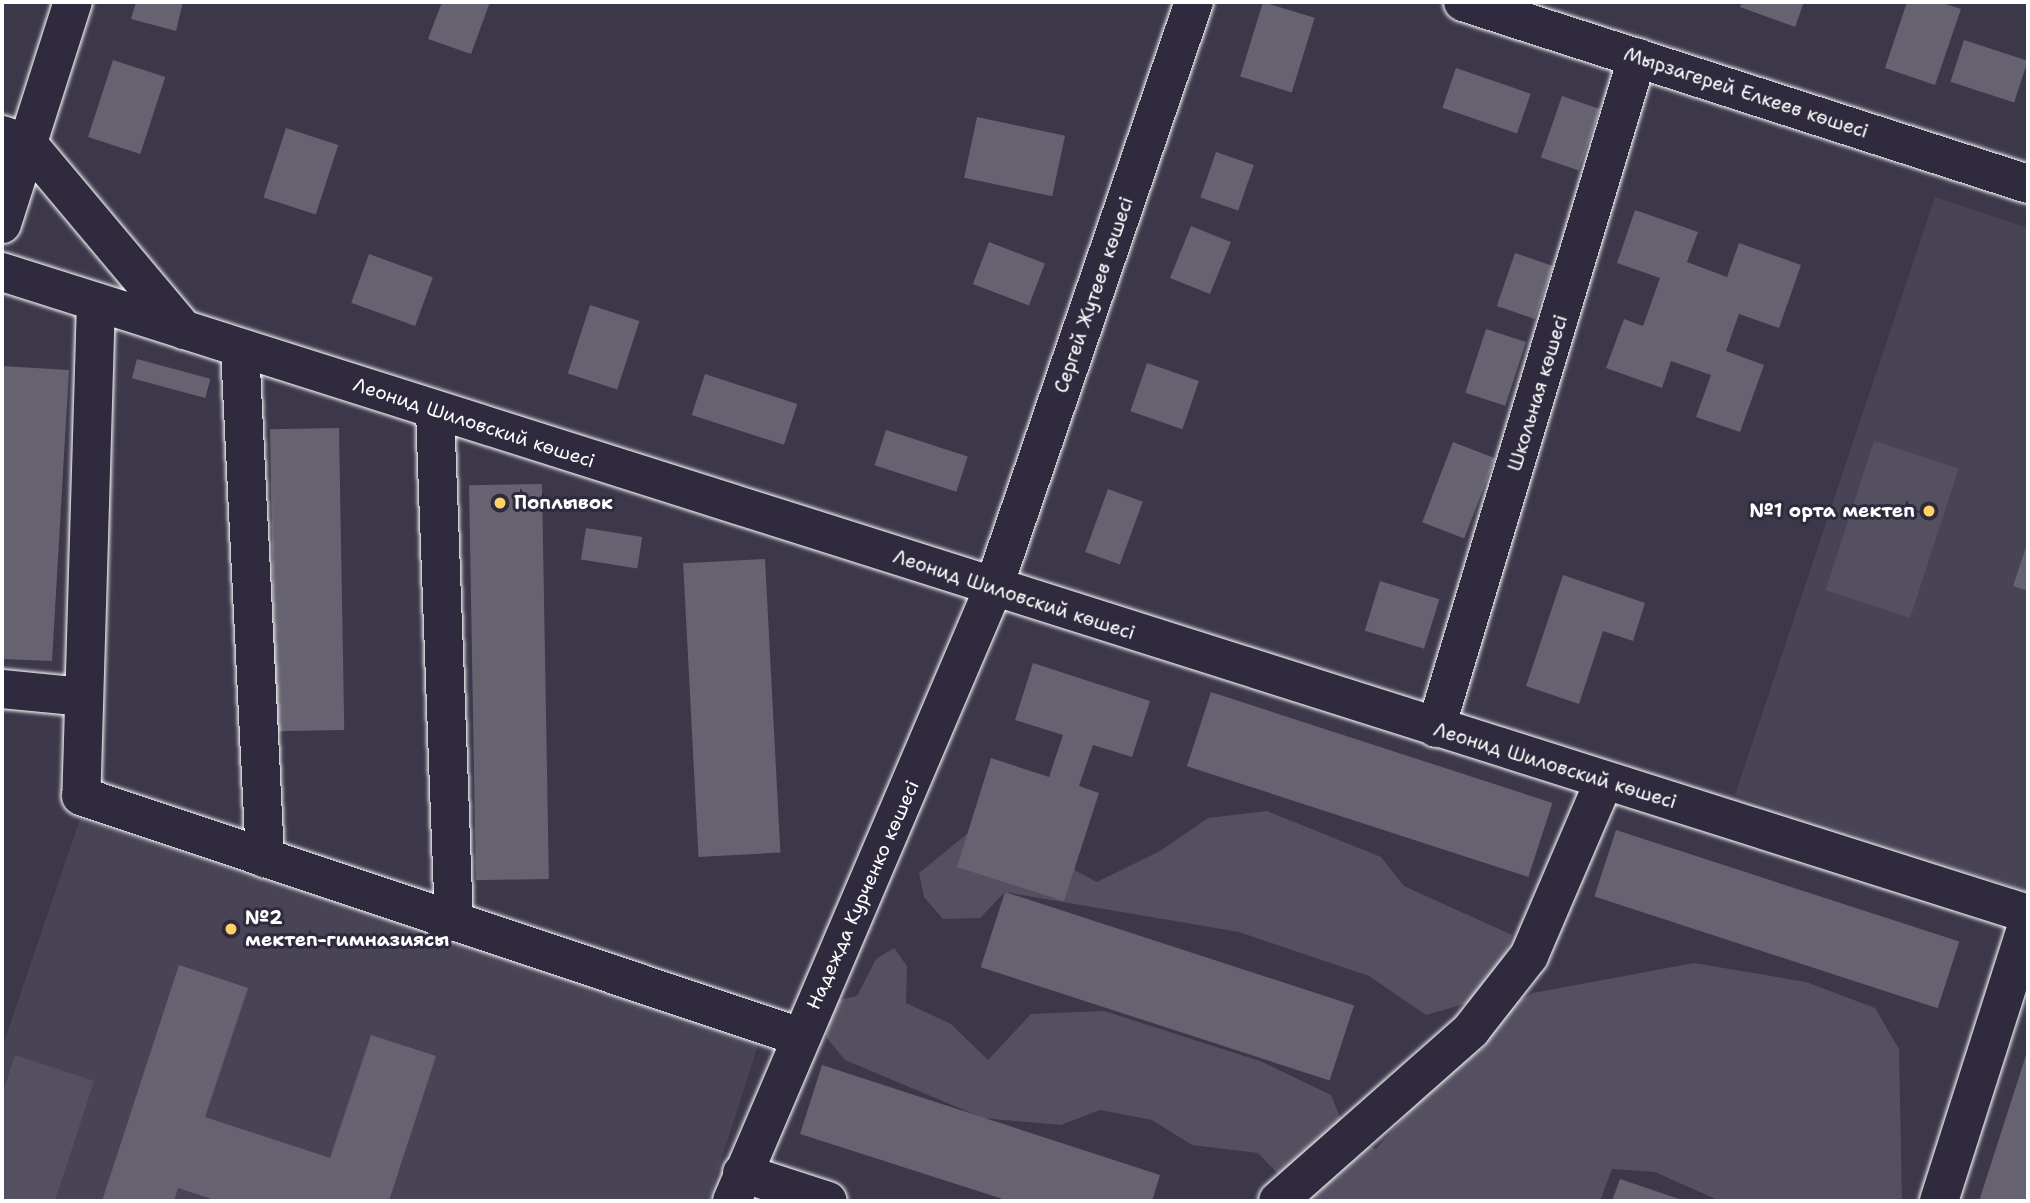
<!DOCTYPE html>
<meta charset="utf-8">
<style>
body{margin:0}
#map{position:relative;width:2030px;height:1203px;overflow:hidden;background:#3c3749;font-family:"Shantell Sans",sans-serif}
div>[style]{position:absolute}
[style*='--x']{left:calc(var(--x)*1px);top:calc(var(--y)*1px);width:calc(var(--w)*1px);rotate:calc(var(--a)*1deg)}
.built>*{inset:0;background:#494455}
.green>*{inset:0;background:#555060;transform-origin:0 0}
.building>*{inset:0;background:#666270;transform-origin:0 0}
.roads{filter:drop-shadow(0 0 2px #fff) drop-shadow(0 0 2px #fff)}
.minor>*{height:38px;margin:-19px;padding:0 19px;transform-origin:19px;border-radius:19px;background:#2f2a3d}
.dots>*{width:19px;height:19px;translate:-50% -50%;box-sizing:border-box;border:4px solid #2f2a3d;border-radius:50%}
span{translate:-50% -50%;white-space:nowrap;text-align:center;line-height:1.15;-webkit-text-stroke:6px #2f2a3d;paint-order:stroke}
.street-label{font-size:19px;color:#fff}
.poi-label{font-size:19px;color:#fff;font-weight:700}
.left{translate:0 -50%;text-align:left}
.right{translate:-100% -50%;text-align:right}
.frame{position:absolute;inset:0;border:4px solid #fff;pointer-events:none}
</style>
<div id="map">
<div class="built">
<div style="clip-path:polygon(1935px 197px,2028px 228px,2028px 892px,1735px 795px)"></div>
<div style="clip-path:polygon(80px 819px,760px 1039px,708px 1201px,2px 1201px,2px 1048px)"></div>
</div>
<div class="green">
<div style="left:1874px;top:441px;width:89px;height:157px;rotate:18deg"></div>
<div style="clip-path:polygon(1267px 811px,1381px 857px,1404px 886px,1512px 935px,1503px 962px,1471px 1002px,1426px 1015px,1369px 976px,1239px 932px,1005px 892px,980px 918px,943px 919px,924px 897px,919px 873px,967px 834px,1006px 834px,1097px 882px,1160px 851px,1208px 818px)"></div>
<div style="clip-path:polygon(894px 948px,907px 966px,906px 1003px,951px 1024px,988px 1060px,1031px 1014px,1104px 1011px,1260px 1061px,1331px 1095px,1349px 1139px,1376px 1149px,1441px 1076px,1483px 1048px,1511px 1005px,1533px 993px,1694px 963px,1806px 982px,1875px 1008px,1899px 1049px,1902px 1201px,1720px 1201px,1655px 1172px,1612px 1169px,1600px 1201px,1304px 1201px,1258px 1153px,1192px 1145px,1152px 1120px,1100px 1110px,1061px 1125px,983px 1118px,845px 1060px,826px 1037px,834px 1001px,857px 996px,876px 959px)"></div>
<div style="clip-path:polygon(15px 1055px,94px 1081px,55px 1201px,2px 1201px,2px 1095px)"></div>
</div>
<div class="building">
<div style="clip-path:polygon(136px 2px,183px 2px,176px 31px,131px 19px)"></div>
<div style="clip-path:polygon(442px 2px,490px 2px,471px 54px,428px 39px)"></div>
<div style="left:1263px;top:2px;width:54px;height:78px;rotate:17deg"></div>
<div style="clip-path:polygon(1742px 2px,1804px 2px,1795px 27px,1740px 7px)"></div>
<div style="clip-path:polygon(1907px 2px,1939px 2px,1961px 9px,1935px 85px,1885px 68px)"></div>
<div style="left:1964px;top:40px;width:67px;height:44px;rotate:18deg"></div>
<div style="left:113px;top:60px;width:55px;height:81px;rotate:18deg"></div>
<div style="left:1456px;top:68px;width:79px;height:42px;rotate:19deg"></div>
<div style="left:1562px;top:96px;width:40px;height:65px;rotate:19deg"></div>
<div style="left:977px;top:117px;width:90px;height:62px;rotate:12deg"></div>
<div style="left:286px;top:128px;width:55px;height:73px;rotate:18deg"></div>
<div style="left:1216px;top:152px;width:40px;height:48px;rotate:19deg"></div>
<div style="clip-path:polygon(1635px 210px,1698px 232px,1687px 262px,1727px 277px,1739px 243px,1801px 265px,1779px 328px,1739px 314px,1726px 351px,1764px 365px,1740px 432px,1696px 417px,1711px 375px,1671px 361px,1662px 388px,1606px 368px,1624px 319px,1643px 326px,1660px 278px,1617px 263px)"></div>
<div style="left:1191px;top:226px;width:43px;height:56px;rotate:22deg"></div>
<div style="left:989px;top:242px;width:60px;height:45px;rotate:21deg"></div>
<div style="left:1515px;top:253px;width:40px;height:56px;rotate:19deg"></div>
<div style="left:369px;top:254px;width:68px;height:52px;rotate:20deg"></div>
<div style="left:590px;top:305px;width:52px;height:72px;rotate:18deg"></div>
<div style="left:1486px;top:329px;width:42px;height:67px;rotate:18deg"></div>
<div style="left:137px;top:359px;width:76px;height:20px;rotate:15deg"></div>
<div style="left:1147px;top:363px;width:55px;height:51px;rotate:19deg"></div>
<div style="clip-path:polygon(2px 366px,69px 370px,52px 661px,2px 659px)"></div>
<div style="left:705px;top:374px;width:97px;height:43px;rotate:18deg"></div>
<div style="left:339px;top:428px;width:302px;height:69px;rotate:89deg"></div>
<div style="left:886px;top:430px;width:86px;height:37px;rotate:18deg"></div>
<div style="left:1453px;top:442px;width:45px;height:86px;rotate:21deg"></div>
<div style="left:542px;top:484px;width:395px;height:73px;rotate:89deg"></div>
<div style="left:1108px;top:489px;width:37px;height:67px;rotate:20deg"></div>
<div style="left:586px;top:528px;width:57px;height:32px;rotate:9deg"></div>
<div style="clip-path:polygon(2028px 541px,2028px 591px,2013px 586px)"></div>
<div style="left:765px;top:559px;width:294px;height:82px;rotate:87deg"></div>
<div style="clip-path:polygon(1563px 575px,1645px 603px,1633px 641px,1603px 631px,1579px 704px,1526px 686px)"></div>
<div style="left:1380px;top:581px;width:62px;height:52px;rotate:17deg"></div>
<div style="clip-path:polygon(1033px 663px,1150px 701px,1132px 757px,1093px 745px,1079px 786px,1099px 793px,1064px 901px,957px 867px,991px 758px,1049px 777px,1063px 735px,1015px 720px)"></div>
<div style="left:1211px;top:692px;width:359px;height:78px;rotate:18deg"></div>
<div style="left:1616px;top:830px;width:361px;height:70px;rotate:18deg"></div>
<div style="left:1005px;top:892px;width:367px;height:79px;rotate:18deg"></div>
<div style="clip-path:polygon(179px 965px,248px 988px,205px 1117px,330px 1158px,371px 1035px,436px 1056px,389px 1201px,218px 1201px,178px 1188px,174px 1201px,102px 1201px)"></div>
<div style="clip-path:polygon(2028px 1049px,2028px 1201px,1979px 1201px)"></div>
<div style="clip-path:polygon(822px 1065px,1160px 1175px,1152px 1201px,1009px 1201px,800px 1134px)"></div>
<div style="clip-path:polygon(1620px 1179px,1685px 1201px,1612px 1201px)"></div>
</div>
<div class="roads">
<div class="minor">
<div style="--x:1463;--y:2;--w:594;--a:17.85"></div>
<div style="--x:2;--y:135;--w:28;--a:19"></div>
<div style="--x:28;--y:144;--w:243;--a:50"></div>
<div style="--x:2;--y:224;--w:233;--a:-72.3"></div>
<div style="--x:2;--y:272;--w:2125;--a:17.58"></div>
<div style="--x:96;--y:302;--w:494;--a:91.7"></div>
<div style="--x:81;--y:796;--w:758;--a:18.53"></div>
<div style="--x:240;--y:348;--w:511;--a:87.19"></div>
<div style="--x:435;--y:411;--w:511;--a:87.87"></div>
<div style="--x:2;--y:689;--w:81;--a:5.6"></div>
<div style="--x:1436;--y:728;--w:700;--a:-73.3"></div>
<div style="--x:742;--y:1173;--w:90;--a:18"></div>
<div style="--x:732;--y:1201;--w:665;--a:-66.9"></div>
<div style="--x:993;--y:589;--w:620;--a:-71.1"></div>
<div style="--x:1278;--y:1201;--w:258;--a:-41.5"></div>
<div style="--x:1471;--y:1030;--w:94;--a:-51.9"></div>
<div style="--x:1529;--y:956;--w:190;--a:-66.8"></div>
<div style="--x:1939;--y:1201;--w:293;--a:-72.3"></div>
</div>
</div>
<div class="dots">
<div style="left:500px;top:503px;background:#ffd166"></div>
<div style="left:1929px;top:511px;background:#ffd166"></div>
<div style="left:231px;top:929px;background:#ffd166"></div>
</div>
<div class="street-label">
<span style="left:1746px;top:93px;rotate:18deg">Мырзагерей Елкеев көшесі</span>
<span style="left:1094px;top:295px;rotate:-71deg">Сергей Жутеев көшесі</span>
<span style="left:1538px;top:393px;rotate:-73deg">Школьная көшесі</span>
<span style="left:474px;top:423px;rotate:18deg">Леонид Шиловский көшесі</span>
<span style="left:1014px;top:595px;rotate:18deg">Леонид Шиловский көшесі</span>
<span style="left:1555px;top:766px;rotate:17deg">Леонид Шиловский көшесі</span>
<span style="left:863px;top:895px;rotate:-66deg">Надежда Курченко көшесі</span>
</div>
<div class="poi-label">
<span class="left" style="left:514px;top:503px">Поплывок</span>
<span class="right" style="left:1915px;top:511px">№1 орта мектеп</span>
<span class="left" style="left:245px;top:929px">№2<br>мектеп-гимназиясы</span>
</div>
<div class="frame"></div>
</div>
